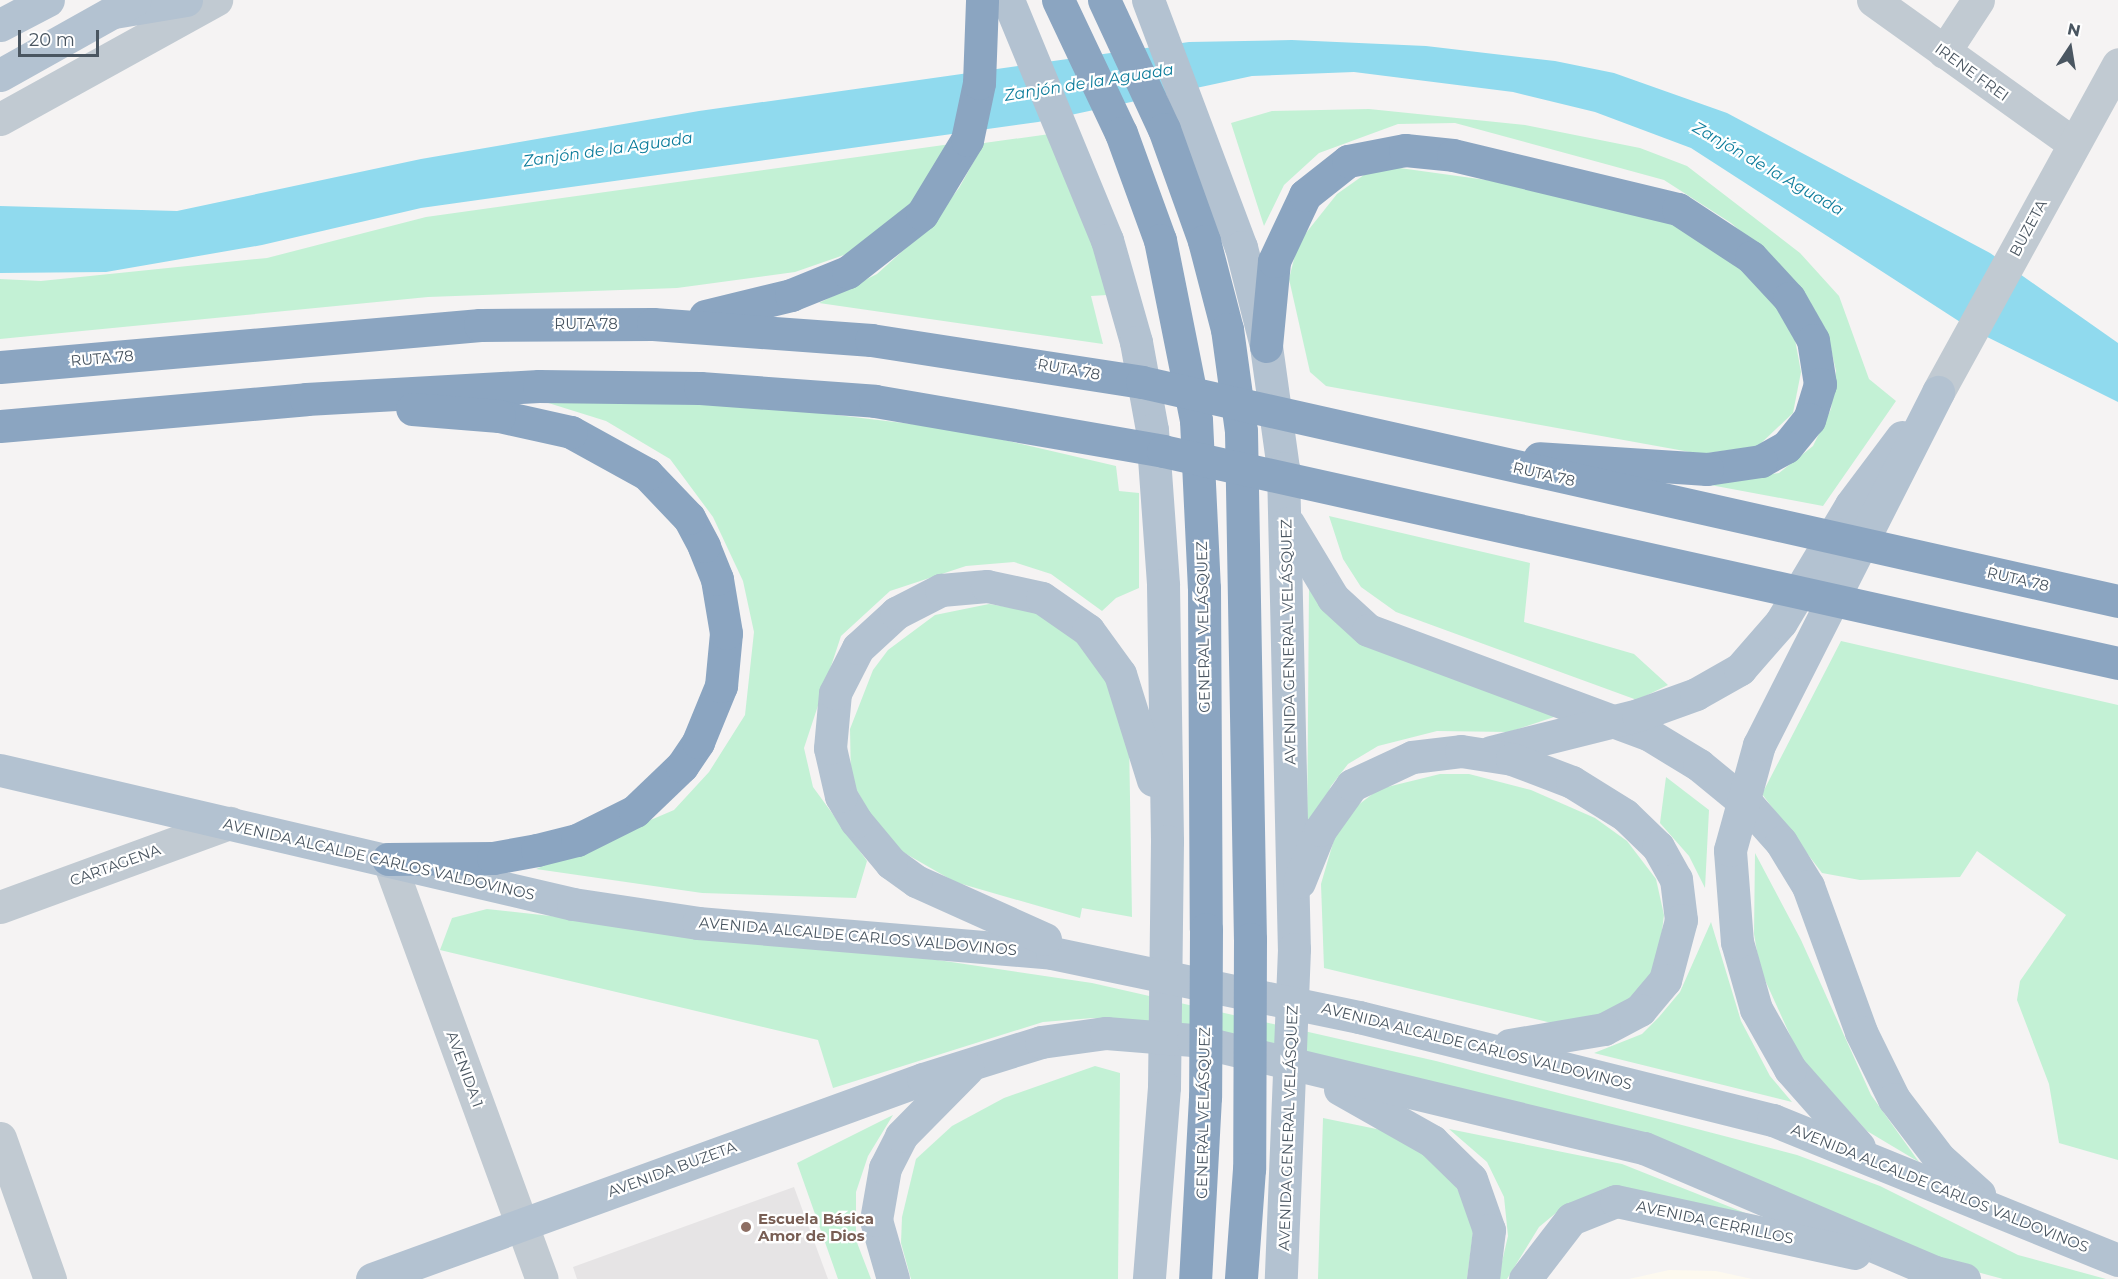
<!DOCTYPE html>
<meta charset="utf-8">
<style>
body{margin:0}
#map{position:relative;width:2118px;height:1279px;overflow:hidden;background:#f5f3f3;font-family:Montserrat,sans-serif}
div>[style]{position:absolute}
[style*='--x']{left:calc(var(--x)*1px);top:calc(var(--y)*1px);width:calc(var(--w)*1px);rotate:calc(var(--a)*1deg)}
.commercial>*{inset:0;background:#fdf9ef}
.education>*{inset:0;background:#e6e4e5}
.green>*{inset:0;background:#c3f1d5}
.water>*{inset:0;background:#90daee}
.minor>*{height:33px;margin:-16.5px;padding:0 16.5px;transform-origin:16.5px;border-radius:16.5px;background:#c1cad2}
.major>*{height:33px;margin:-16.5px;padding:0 16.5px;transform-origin:16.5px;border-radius:16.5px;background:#b3c2d1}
.highway>*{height:33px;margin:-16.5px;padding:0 16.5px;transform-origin:16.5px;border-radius:16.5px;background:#8ba5c1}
.dots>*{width:16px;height:16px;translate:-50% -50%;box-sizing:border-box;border:3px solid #fff;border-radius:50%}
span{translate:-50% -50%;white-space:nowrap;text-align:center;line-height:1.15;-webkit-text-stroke:4.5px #fff;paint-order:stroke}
.street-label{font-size:15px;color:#4a5661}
.education-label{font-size:15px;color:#785e54;font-weight:700}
.left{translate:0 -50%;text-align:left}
.water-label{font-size:16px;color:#0c7c9b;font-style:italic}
.north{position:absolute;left:2040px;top:18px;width:60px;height:60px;-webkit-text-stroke:4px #fff;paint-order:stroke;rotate:12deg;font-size:16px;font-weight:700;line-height:24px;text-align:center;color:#4a5661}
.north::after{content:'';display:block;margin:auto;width:21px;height:27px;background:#4a5661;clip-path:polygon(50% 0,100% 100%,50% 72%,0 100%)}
.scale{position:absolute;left:18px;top:30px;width:81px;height:27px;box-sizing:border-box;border:3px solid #4a5661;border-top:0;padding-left:8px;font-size:18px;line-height:21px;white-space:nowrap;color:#4a5661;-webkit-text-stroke:4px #fff;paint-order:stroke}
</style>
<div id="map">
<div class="commercial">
<div style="clip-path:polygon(1669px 1270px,1716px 1271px,1752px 1279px,1629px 1279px)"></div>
</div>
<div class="education">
<div style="clip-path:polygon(794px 1187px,828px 1279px,577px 1279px,573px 1267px)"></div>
</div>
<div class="green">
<div style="clip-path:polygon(1369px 109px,1525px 125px,1640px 148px,1687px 166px,1800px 253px,1839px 296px,1869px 379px,1896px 401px,1823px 506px,1705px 484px,1779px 473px,1813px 446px,1831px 409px,1836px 371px,1827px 331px,1779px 264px,1731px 223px,1664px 180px,1455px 123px,1398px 124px,1319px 153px,1284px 185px,1264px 226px,1231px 123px,1272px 111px)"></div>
<div style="clip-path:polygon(1050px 134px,1095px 247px,1107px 295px,1091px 296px,1103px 344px,819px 303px,877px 274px,925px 231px,959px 188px,984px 143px)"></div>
<div style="clip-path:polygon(951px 144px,909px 213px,867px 247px,795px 272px,677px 288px,428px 297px,0 339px,0 279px,41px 281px,267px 258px,426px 217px)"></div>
<div style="clip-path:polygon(1378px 165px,1508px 183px,1641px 212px,1682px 229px,1742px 269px,1780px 310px,1794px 334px,1801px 372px,1793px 413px,1758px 446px,1701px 454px,1326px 386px,1310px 372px,1289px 279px,1298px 243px,1337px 194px)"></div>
<div style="clip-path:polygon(542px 401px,730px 402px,961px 430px,1116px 466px,1119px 491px,1139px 493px,1139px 588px,1116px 598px,1102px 611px,1051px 574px,1014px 562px,966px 566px,890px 591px,841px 636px,804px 748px,813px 787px,867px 861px,856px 898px,702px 893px,536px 869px,674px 810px,709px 772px,745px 715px,754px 632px,743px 581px,713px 517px,670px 459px,606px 421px)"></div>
<div style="clip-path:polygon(1329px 516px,1530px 563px,1524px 622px,1634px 654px,1668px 685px,1637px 700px,1396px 612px,1361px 587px,1343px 559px)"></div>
<div style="clip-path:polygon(1309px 587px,1569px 712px,1509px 732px,1437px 731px,1378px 746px,1348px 764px,1331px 786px,1307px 840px)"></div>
<div style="clip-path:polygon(989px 604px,1045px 613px,1102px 663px,1129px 738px,1132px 917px,1082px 908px,1080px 918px,955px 882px,901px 851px,878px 830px,851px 779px,850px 729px,873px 670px,888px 650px,935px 615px)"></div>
<div style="clip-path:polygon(1841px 641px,2118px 705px,2118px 1160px,2059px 1143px,2049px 1084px,2017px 1000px,2020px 981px,2066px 915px,1977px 851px,1960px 877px,1860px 880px,1822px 873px,1762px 794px)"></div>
<div style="clip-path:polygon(1440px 774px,1469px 774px,1531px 790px,1595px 818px,1627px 841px,1656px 879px,1664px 915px,1658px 962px,1633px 1004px,1564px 1026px,1324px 968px,1321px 884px,1340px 819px,1379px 789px)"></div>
<div style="clip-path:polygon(1666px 777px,1709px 810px,1705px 888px,1689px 856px,1660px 823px)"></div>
<div style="clip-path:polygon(1755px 853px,1801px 940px,1871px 1095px,1919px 1162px,1867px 1131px,1800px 1057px,1760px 969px,1754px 934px)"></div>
<div style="clip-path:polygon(487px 909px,911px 956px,1092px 983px,1436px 1061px,1797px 1155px,1880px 1186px,2018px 1255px,2106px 1279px,2003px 1279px,1907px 1253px,1325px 1057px,1093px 1018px,1043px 1022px,833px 1088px,818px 1040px,440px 950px,452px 918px)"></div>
<div style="clip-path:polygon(1711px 922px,1741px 1021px,1770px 1076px,1792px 1102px,1594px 1053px,1642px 1034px,1659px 1017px,1680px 992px)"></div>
<div style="clip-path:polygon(1095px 1066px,1120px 1073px,1118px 1279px,911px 1279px,901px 1243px,902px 1217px,916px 1159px,952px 1126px,1004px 1098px)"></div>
<div style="clip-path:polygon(893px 1115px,868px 1156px,856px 1192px,856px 1240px,871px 1279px,838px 1279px,797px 1163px)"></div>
<div style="clip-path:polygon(1323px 1118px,1391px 1132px,1433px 1152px,1475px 1216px,1467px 1279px,1318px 1279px)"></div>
<div style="clip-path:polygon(1449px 1129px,1622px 1164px,1791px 1231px,1568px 1203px,1539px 1227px,1507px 1279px,1498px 1279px,1508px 1236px,1504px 1197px,1487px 1162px)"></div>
</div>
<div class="water">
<div style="clip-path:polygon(1292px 40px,1426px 46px,1555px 61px,1614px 73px,1727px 113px,1990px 253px,2118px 343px,2118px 402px,1971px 329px,1691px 148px,1595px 112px,1513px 92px,1354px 72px,1252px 76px,1038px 122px,421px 208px,262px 245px,106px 272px,0 273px,0 206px,177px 211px,421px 159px,699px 111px,1189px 42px)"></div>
</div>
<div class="minor">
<div style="--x:1873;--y:0;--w:246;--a:35.6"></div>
<div style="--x:1944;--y:52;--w:62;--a:-56.8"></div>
<div style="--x:0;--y:119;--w:247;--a:-28.9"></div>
<div style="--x:1938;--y:392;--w:374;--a:-61.2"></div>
<div style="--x:388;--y:859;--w:447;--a:69.9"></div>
<div style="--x:0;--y:907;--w:245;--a:-20.1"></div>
<div style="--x:0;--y:1138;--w:150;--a:70.5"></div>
</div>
<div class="major">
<div style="--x:1008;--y:0;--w:260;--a:67.6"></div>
<div style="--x:1107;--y:240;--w:106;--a:74.1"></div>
<div style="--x:1136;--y:342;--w:89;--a:79.7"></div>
<div style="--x:1152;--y:430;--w:155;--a:85.9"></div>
<div style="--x:1163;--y:585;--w:256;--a:89.1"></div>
<div style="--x:1167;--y:841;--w:246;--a:90.7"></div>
<div style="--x:1164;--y:1087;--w:193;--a:94.5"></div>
<div style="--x:1148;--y:0;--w:264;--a:69.4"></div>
<div style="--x:1241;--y:247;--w:102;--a:75.8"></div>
<div style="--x:1266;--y:346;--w:123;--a:82.1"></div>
<div style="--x:1283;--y:468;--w:481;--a:88.7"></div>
<div style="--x:1294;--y:949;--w:330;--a:92.3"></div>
<div style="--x:114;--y:12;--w:73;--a:-9.5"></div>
<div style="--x:0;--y:25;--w:54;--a:-27.5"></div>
<div style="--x:0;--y:75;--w:154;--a:-29.2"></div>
<div style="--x:1288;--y:523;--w:87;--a:59"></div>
<div style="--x:1333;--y:598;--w:47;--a:42.4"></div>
<div style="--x:1368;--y:630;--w:299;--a:20.4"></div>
<div style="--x:1648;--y:734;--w:60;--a:31.3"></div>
<div style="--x:1699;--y:765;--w:65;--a:39.4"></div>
<div style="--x:1749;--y:806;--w:48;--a:48.4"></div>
<div style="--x:1781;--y:842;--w:52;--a:58.5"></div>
<div style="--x:1808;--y:886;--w:155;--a:70"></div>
<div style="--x:1861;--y:1032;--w:75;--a:63.8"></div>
<div style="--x:1894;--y:1099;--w:74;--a:52.7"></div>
<div style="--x:1939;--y:1158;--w:54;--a:42"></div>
<div style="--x:1491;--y:752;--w:152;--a:-14.1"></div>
<div style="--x:1638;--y:715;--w:62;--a:-19.9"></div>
<div style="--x:1696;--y:694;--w:51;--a:-29.6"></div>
<div style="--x:1740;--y:669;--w:62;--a:-48.9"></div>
<div style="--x:1781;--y:622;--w:136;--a:-59.1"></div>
<div style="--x:1851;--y:505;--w:85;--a:-53.1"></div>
<div style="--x:0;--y:770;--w:588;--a:13.16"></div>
<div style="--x:573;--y:904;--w:126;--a:8.6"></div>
<div style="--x:698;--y:923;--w:355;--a:4.8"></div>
<div style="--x:1052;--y:953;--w:314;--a:11.8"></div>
<div style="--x:1359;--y:1017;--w:427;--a:14"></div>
<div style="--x:1773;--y:1120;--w:372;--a:22.1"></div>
<div style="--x:1299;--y:882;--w:56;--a:-68"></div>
<div style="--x:1320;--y:830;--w:55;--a:-54.6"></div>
<div style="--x:1352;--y:785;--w:66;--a:-25"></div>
<div style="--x:1412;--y:757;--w:49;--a:-7"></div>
<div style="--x:1461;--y:751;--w:52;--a:8.9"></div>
<div style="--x:1512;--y:759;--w:64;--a:21"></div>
<div style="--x:1572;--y:782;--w:62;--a:31.9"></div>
<div style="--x:1625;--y:815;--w:46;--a:44.1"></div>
<div style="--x:1658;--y:847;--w:37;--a:61"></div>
<div style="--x:1676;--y:879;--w:41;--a:83"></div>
<div style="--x:1681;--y:920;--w:62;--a:104.9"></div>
<div style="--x:1665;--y:980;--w:39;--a:130"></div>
<div style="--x:1640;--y:1010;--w:41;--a:152.2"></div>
<div style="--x:1604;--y:1029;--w:96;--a:170.4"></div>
<div style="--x:1045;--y:939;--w:141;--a:-155.8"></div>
<div style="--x:916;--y:881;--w:31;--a:-144"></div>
<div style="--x:891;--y:863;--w:55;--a:-129.8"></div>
<div style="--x:856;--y:821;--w:29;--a:-121"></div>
<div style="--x:841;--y:796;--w:49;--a:-102.9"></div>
<div style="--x:830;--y:748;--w:55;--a:-84.8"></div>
<div style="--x:835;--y:693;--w:51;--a:-62.9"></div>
<div style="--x:858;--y:648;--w:52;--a:-42.6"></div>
<div style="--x:896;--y:613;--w:51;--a:-27.1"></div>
<div style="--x:941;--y:590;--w:46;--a:-5"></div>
<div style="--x:987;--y:586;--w:56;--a:12.3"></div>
<div style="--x:1042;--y:598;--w:56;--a:34.8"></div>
<div style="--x:1088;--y:630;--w:54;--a:54"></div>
<div style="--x:1120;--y:674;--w:111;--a:72.7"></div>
<div style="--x:1340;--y:1089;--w:106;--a:29.5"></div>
<div style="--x:1432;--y:1141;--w:54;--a:44.3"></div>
<div style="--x:1471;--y:1179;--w:54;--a:70.6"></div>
<div style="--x:1489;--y:1230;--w:49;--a:97"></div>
<div style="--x:1859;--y:1147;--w:104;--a:-131.5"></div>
<div style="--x:1790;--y:1069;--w:69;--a:-119.5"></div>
<div style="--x:1756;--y:1009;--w:70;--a:-105.8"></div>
<div style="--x:1737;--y:942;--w:92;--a:-94.4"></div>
<div style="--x:1730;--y:850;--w:109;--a:-74.6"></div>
<div style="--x:1759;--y:745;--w:396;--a:-63.1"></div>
<div style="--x:372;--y:1279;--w:586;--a:-19.95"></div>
<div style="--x:923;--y:1079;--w:124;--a:-17.4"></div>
<div style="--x:1041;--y:1042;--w:66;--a:-7.9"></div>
<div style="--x:1106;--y:1033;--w:87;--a:4.6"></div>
<div style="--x:1193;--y:1040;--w:464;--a:13.5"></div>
<div style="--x:1644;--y:1148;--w:316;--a:23.1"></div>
<div style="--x:1935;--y:1272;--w:30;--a:14"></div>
<div style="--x:893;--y:1279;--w:61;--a:-106.1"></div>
<div style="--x:876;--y:1220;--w:53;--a:-80.2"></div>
<div style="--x:885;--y:1168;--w:36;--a:-63"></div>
<div style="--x:901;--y:1136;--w:95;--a:-45.4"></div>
<div style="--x:1525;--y:1279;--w:76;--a:-52.5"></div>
<div style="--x:1571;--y:1219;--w:48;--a:-21.8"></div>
<div style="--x:1616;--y:1201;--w:244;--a:12.3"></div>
</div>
<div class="highway">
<div style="--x:1058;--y:0;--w:147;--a:64.7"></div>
<div style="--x:1121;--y:133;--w:114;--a:70"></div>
<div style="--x:1160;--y:240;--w:184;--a:78.7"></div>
<div style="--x:1196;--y:420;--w:168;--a:87.3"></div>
<div style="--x:1204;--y:588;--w:341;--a:89.7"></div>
<div style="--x:1206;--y:929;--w:168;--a:90.3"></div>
<div style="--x:1205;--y:1097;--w:182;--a:93.1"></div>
<div style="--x:1104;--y:0;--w:142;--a:65.1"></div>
<div style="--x:1164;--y:129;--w:119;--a:70.3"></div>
<div style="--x:1204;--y:241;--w:91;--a:75.4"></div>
<div style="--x:1227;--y:329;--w:103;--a:82.2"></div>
<div style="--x:1241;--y:431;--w:508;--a:88.99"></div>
<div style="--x:1250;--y:939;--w:230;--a:90.2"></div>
<div style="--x:1249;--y:1169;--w:110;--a:94.2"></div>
<div style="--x:705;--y:316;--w:89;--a:-13.7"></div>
<div style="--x:791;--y:295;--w:61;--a:-22"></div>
<div style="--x:848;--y:272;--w:94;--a:-38.1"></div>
<div style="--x:922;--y:214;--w:87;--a:-58.7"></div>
<div style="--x:967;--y:140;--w:58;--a:-78.1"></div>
<div style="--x:979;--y:83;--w:83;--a:-87.9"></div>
<div style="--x:1266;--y:346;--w:85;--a:-84.6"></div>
<div style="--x:1274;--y:261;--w:73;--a:-64.8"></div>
<div style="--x:1305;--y:195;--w:55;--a:-38.3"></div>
<div style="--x:1348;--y:161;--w:58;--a:-10.9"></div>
<div style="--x:1405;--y:150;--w:48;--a:5.9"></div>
<div style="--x:1453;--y:155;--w:231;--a:13.5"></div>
<div style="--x:1678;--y:209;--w:87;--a:33.3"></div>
<div style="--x:1751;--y:257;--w:56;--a:47.2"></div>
<div style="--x:1789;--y:298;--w:48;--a:60.3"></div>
<div style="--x:1813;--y:340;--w:45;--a:81"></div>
<div style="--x:1820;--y:384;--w:37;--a:107"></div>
<div style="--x:1809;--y:419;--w:36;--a:129"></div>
<div style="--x:1786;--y:447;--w:29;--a:151"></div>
<div style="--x:1761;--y:461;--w:55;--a:171.6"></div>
<div style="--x:1707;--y:469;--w:168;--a:-176.3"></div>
<div style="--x:0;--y:367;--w:482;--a:-5"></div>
<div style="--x:480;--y:325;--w:173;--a:-0.3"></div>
<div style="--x:653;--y:324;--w:219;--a:4.2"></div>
<div style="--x:871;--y:340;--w:274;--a:8.8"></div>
<div style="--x:1142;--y:382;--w:1000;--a:12.65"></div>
<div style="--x:0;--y:426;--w:307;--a:-5"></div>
<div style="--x:306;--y:399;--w:233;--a:-3.2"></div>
<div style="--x:539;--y:386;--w:161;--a:0.7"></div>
<div style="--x:700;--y:388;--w:175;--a:4.2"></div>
<div style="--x:875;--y:401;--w:292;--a:9.8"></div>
<div style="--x:1163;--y:451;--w:978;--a:12.52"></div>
<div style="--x:388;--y:859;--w:105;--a:-0.5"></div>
<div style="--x:493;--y:858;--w:45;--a:-10.3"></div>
<div style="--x:537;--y:850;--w:41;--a:-14"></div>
<div style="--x:577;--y:840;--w:65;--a:-26.6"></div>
<div style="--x:635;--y:811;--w:65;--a:-43.8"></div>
<div style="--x:682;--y:766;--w:29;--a:-56"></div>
<div style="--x:698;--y:742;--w:61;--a:-67.7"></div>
<div style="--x:721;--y:686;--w:53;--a:-84.6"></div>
<div style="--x:726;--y:633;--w:55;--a:-99.5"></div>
<div style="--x:717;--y:579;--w:35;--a:-112"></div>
<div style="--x:704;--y:546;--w:32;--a:-118"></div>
<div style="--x:689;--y:518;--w:61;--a:-133.7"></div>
<div style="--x:647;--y:474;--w:87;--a:-151.1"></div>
<div style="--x:571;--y:432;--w:74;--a:-167.5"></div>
<div style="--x:499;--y:416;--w:87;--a:-175.4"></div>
</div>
<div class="dots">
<div style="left:746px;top:1227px;background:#8d6e63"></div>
</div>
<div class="street-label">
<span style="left:1972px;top:72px;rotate:36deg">IRENE FREI</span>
<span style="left:2028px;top:228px;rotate:-62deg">BUZETA</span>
<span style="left:586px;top:324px">RUTA 78</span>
<span style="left:102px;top:358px;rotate:-5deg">RUTA 78</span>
<span style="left:1069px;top:369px;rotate:10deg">RUTA 78</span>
<span style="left:1544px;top:474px;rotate:13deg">RUTA 78</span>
<span style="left:2018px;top:579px;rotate:13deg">RUTA 78</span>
<span style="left:1203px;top:627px;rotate:-91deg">GENERAL VELÁSQUEZ</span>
<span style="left:1288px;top:642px;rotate:-91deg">AVENIDA GENERAL VELÁSQUEZ</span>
<span style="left:379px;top:859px;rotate:13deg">AVENIDA ALCALDE CARLOS VALDOVINOS</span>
<span style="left:115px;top:865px;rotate:-20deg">CARTAGENA</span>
<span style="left:858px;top:936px;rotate:5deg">AVENIDA ALCALDE CARLOS VALDOVINOS</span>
<span style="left:1477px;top:1046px;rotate:14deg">AVENIDA ALCALDE CARLOS VALDOVINOS</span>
<span style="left:465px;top:1069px;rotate:70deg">AVENIDA 1</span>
<span style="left:1203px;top:1113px;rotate:-89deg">GENERAL VELÁSQUEZ</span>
<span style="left:1288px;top:1128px;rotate:-88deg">AVENIDA GENERAL VELÁSQUEZ</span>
<span style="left:672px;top:1169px;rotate:-20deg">AVENIDA BUZETA</span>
<span style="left:1940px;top:1188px;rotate:22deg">AVENIDA ALCALDE CARLOS VALDOVINOS</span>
<span style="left:1715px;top:1222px;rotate:12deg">AVENIDA CERRILLOS</span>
</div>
<div class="education-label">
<span class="left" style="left:758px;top:1227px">Escuela Básica<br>Amor de Dios</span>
</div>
<div class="water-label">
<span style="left:1089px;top:83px;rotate:-9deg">Zanjón de la Aguada</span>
<span style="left:608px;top:150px;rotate:-8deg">Zanjón de la Aguada</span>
<span style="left:1768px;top:169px;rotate:30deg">Zanjón de la Aguada</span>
</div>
<div class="north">N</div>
<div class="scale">20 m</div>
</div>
